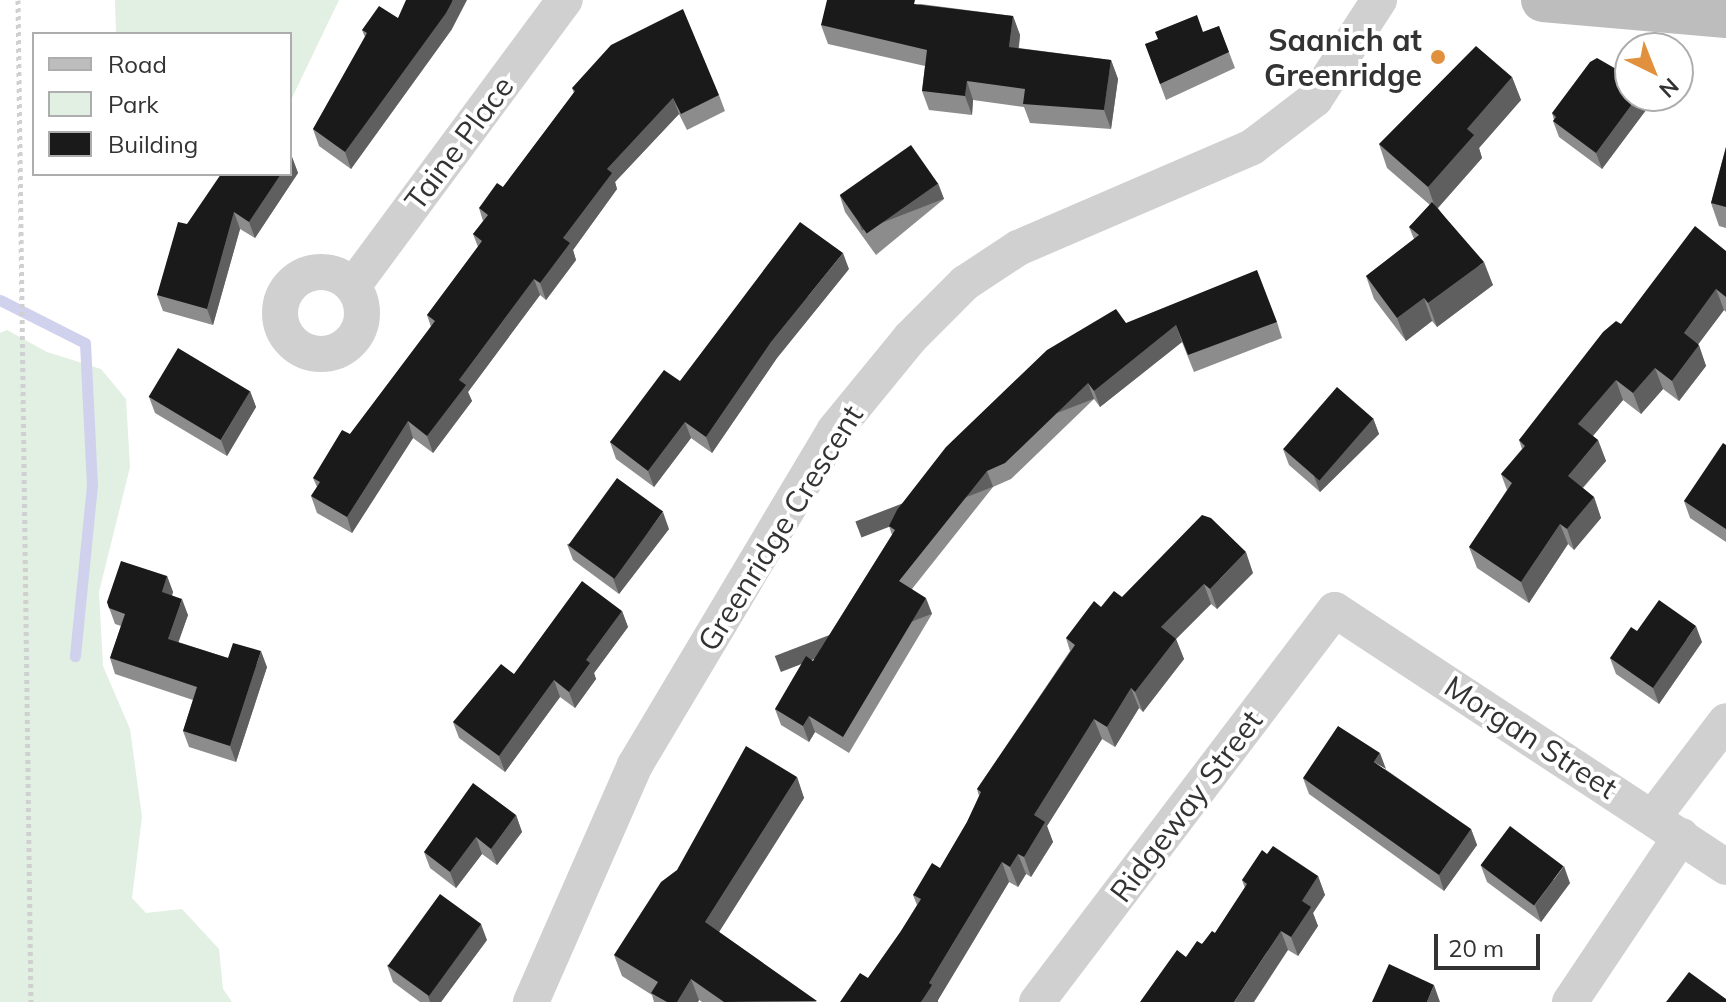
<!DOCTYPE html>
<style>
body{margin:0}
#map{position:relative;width:1726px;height:1002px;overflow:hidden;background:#fff;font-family:Mulish,sans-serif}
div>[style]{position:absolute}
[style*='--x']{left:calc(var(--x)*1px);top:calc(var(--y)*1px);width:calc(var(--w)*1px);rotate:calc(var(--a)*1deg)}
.green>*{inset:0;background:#e2efe3}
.stream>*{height:11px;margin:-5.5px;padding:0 5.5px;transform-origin:5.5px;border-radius:5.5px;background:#d0d1ed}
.path>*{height:5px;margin-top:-2.5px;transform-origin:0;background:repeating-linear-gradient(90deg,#d0d0d0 0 4px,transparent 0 8px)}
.street>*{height:36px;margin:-18px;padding:0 18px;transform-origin:18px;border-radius:18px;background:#d0d0d0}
.street>.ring{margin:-18px;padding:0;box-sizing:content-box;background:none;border:36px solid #d0d0d0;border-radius:50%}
.secondary>*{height:44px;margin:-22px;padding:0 22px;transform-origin:22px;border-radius:22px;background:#bdbdbd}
.wall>*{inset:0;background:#8c8c8c}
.shaded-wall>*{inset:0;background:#5f5f5f;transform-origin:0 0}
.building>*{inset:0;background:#1a1a1a;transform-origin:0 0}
.dots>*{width:22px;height:22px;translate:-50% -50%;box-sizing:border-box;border:4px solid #fff;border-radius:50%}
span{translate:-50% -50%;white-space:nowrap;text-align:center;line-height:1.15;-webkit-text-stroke:8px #fff;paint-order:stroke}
.poi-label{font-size:30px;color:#333;font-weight:700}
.right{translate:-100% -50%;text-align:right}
.street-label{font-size:30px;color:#333}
.legend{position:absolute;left:32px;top:32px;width:260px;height:144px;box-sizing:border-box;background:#fff;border:2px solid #adadad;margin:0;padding:10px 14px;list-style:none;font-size:24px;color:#333}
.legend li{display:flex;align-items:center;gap:16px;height:40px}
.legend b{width:40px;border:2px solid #adadad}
.north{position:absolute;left:1614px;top:32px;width:80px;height:80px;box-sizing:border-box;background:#fff;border:2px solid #adadad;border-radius:50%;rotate:137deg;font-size:22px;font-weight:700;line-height:32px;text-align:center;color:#333}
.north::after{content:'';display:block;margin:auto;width:28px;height:36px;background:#e1913e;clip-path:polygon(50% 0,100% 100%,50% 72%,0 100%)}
.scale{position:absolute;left:1434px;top:934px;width:106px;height:36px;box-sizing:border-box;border:4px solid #333;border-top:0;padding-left:10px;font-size:24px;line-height:28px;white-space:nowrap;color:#333;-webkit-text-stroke:6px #fff;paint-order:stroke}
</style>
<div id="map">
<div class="green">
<div style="clip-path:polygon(115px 0,339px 0,290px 102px,290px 34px,116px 34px)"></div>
<div style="clip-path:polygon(7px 330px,47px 352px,101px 369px,126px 399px,130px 467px,99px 592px,103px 666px,130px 729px,142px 817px,132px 898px,146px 913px,182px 909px,219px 949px,223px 989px,232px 1002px,0 1002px,0 333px)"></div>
</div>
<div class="stream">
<div style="--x:0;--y:300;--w:95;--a:26.8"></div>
<div style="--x:85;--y:343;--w:142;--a:87.2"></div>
<div style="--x:92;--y:485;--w:172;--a:95.7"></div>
</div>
<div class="path">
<div style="--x:18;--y:0;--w:1002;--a:89.26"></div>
</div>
<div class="street">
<div class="ring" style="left:280px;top:272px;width:46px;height:46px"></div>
<div style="--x:353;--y:286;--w:356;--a:-53.5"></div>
<div style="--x:1654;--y:816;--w:119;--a:-52.8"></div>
<div style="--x:531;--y:1002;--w:259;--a:-66.3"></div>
<div style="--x:635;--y:765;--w:389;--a:-59.2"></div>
<div style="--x:834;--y:431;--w:120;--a:-50.7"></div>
<div style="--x:910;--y:338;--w:78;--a:-45"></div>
<div style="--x:965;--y:283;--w:64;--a:-33.4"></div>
<div style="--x:1018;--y:248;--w:255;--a:-23.3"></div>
<div style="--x:1252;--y:147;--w:79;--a:-37.3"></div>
<div style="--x:1315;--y:99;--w:118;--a:-57.1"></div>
<div style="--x:1037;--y:1002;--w:492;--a:-52.8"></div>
<div style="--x:1335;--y:610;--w:468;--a:33.3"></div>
<div style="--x:1570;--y:1002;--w:200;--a:-56.2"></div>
</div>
<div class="secondary">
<div style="--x:1543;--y:0;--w:184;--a:5"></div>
</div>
<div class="wall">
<div style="clip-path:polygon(921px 4px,1013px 16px,1020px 35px,1019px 48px,1111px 60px,1118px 79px,1111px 129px,1030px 123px,1024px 107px,973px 100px,972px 115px,929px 110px,922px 91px,925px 66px,828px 44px,821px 25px)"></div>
<div style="clip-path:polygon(398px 18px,452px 29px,351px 169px,319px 146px,313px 129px,365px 37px,362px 30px)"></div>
<div style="clip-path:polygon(1219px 26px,1235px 68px,1166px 100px,1145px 44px,1203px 32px)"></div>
<div style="clip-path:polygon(1512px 77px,1521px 100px,1479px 148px,1482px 158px,1438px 208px,1493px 285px,1437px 327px,1432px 321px,1406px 341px,1374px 299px,1366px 276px,1414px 239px,1409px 227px,1430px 205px,1387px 168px,1379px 144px)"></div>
<div style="clip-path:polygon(572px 88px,719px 95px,725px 111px,687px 130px,679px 114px,615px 182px,617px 189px,573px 250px,576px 260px,546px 300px,540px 295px,468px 392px,472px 401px,433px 453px,413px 438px,352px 533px,317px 513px,311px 496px,317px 487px,313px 478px,350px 434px,431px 327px,427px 315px,478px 247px,473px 234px,483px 221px,479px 208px,503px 187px,574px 93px)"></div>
<div style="clip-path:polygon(1630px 96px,1650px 96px,1652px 102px,1602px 169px,1559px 137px,1553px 121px,1554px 120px,1552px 113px)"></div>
<div style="clip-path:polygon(1726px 147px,1726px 228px,1719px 226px,1711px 203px)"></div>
<div style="clip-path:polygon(292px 157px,298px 173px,255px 238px,240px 229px,213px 325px,163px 311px,157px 295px,187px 224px)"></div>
<div style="clip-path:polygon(840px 196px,944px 199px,876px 255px,845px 212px)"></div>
<div style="clip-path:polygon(1726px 251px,1726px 312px,1724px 310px,1698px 344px,1706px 366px,1679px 401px,1663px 389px,1641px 414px,1623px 400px,1593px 436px,1598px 440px,1606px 461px,1583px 488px,1594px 497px,1601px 518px,1574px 550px,1568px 544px,1529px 603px,1477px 568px,1469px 547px,1507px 490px,1501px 474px,1522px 449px,1519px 440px,1621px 324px)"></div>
<div style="clip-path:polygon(849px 269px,777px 358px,712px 453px,691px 438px,654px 487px,616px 459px,610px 442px,680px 381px)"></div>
<div style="clip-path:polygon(1277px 322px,1282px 338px,1194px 372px,1182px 342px,1100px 407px,1094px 399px,1011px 479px,993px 487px,912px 589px,932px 614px,849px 753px,815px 732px,809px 742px,781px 725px,775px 709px,813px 661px,892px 535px,889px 526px,1126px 323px)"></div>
<div style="clip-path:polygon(250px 391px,256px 407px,227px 456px,155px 413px,149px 397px)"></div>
<div style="clip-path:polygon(1373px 418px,1379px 434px,1320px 492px,1289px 465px,1283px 449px)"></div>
<div style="clip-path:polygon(1726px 445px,1726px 542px,1690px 518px,1684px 501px)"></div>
<div style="clip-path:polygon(669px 529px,619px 594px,573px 560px,567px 544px)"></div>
<div style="clip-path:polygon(1253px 573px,1217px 609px,1211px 604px,1176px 639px,1184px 659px,1143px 712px,1139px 708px,1115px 747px,1102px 739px,1047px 826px,1053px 842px,1031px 877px,1026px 874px,1018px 887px,1009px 882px,938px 1000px,868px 978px,901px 931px,917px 905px,913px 895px,940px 868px,967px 822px,979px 796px,977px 789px,1070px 651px,1066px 638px,1101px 607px,1122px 597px)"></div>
<div style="clip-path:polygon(167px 576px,173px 592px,172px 595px,188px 615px,178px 642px,228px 658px,267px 667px,236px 762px,189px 747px,183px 731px,193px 700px,115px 674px,110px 658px,121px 626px,115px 624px,107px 602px)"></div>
<div style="clip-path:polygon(622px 611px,628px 627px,594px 673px,596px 679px,575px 708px,560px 697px,505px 772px,459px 738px,453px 722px,514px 674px)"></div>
<div style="clip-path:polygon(1637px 631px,1702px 642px,1659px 704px,1616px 674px,1610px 658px)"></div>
<div style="clip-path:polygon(1385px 769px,1471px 829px,1477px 845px,1444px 891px,1309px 794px,1303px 778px)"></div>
<div style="clip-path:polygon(797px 777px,804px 798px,719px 932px,817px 1002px,702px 1002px,699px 1000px,698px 1002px,654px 1002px,652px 995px,622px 976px,614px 955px)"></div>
<div style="clip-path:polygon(516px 815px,522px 832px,497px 865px,482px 854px,456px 888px,430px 868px,424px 852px)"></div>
<div style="clip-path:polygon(1267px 854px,1318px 876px,1325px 895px,1313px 913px,1318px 926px,1298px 956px,1288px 950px,1186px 957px,1215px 933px,1245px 888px,1242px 880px)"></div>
<div style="clip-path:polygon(1481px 866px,1570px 883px,1541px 922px,1487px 882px)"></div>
<div style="clip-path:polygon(487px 940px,441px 1002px,420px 1002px,393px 982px,387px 965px)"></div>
</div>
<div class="shaded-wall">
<div style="clip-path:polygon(453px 0,467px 0,452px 29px,351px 169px,345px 152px)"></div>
<div style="clip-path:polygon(1013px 16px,1020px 35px,1016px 66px,1009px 47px)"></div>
<div style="clip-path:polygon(1111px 60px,1118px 79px,1111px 129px,1104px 110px)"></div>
<div style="clip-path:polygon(1512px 77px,1521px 100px,1479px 148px,1482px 158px,1436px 210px,1428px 187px,1467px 129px)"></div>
<div style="clip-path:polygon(967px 81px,973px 100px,972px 115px,965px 96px)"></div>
<div style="clip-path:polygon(1638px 96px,1650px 96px,1652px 102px,1602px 169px,1596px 153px)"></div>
<div style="clip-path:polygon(673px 98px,679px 114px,615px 182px,617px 189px,573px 250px,576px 260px,546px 300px,540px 283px,563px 238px,607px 169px)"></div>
<div style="clip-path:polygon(292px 157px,298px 173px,255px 238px,249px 222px,281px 174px,290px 174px,290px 160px)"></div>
<div style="left:938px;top:183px;width:17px;height:88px;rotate:69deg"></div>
<div style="clip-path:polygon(234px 212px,240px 229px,213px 325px,207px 309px)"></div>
<div style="clip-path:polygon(843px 253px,849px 269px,777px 358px,712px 453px,706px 437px,771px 342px)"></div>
<div style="clip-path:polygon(1484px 262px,1493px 285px,1437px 327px,1428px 303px)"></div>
<div style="clip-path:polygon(534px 279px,540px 295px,468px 392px,472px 401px,433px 453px,427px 436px,459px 380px)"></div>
<div style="clip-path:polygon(1716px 289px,1724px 310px,1691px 354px,1684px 333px)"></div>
<div style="clip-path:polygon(1424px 298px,1432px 321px,1406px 341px,1397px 318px)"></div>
<div style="clip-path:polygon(1176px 325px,1182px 342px,1100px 407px,1094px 391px)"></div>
<div style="clip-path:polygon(1699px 345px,1706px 366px,1679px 401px,1672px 381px)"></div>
<div style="clip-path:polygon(1655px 368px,1663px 389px,1641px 414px,1633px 393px)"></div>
<div style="clip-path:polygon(1616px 380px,1623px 400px,1586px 444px,1578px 424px)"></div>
<div style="left:1088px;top:383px;width:17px;height:115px;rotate:69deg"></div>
<div style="clip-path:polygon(250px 391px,256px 407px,227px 456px,221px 440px)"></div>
<div style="clip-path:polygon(1373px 418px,1379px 434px,1320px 492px,1314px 476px)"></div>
<div style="clip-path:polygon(408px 421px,413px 438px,352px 533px,347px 517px)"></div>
<div style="clip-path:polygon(685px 422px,691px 438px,654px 487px,648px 471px)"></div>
<div style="clip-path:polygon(1598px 440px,1606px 461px,1575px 496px,1568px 476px)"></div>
<div style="left:987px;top:471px;width:17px;height:141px;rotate:69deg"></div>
<div style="clip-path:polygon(1594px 497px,1601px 518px,1574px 550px,1567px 529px)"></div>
<div style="clip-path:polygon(663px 512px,669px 529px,619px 594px,613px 578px)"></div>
<div style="clip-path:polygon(1560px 524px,1568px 544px,1529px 603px,1521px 582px)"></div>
<div style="clip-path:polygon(1246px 552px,1253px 573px,1217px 609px,1210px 589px)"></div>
<div style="clip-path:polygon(167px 576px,173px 592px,168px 608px,162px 592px)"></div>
<div style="clip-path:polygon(1204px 584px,1211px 604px,1168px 647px,1161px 627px)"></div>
<div style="left:926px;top:598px;width:17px;height:162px;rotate:69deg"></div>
<div style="clip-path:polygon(182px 599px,188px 615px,174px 655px,168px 639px)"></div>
<div style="clip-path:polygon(622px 611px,628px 627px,594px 673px,596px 679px,575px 708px,569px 692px,586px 660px)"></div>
<div style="clip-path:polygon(1696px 626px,1702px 642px,1659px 704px,1653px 688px)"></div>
<div style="clip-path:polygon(1176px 639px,1184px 659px,1143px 712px,1135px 692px)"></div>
<div style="clip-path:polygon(261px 651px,267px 667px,236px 762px,230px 746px)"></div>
<div style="clip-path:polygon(554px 680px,560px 697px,505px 772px,499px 756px)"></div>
<div style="clip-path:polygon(1131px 688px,1139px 708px,1115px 747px,1107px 727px)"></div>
<div style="clip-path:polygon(809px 716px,815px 732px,809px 742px,803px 726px)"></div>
<div style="clip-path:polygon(1094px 719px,1102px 739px,1047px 826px,1053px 842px,1031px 877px,1024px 857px,1034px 815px)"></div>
<div style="clip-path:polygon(1380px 753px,1386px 769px,1374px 762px)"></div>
<div style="clip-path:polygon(797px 777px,804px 798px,712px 943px,705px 922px)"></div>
<div style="clip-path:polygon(516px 815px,522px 832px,497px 865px,491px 849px)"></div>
<div style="clip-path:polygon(1471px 829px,1477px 845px,1444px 891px,1439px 875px)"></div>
<div style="clip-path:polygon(476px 837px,482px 854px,456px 888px,450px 872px)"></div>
<div style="clip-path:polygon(1018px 854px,1026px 874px,1018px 887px,1010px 867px)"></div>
<div style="clip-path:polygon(1002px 862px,1009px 882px,938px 1000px,938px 1002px,921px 1002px,929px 983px)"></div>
<div style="clip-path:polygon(1564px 866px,1570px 883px,1541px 922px,1535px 905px)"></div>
<div style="clip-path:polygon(1318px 876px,1325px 895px,1313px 913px,1318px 926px,1298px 956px,1291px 937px,1302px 901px)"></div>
<div style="clip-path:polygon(481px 924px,487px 940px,441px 1002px,430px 1002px,428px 996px)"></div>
<div style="clip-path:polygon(1281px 931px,1288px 950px,1254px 1002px,1234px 1002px)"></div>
<div style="clip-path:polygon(691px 979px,699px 1000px,698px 1002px,677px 1002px)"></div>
<div style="clip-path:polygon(1434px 985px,1440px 1002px,1427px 1002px)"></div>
</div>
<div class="building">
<div style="clip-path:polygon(406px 0,453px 0,446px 13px,345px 152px,313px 129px,367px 33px,362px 30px,379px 6px,398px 18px)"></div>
<div style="clip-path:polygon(827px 0,915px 0,914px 4px,1013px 16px,1009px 47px,1111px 60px,1104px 110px,1023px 104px,1025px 89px,967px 81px,965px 96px,922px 91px,927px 50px,821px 25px)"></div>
<div style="clip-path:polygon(683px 9px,719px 95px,681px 114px,673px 98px,607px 169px,612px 173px,563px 238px,570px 243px,540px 283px,534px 279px,459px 380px,466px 385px,427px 436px,408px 421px,347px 517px,311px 496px,320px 482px,313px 478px,342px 430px,350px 434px,435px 321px,427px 315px,482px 241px,473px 234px,488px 215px,479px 208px,497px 183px,503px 187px,575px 91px,572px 88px,611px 45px)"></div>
<div style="clip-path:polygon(1197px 15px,1203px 32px,1219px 26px,1229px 52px,1160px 84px,1145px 44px,1158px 39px,1155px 32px)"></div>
<div style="clip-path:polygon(1476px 46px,1512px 77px,1467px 129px,1474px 135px,1428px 187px,1379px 144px)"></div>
<div style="clip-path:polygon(1597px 58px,1630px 77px,1630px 96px,1638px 96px,1596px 153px,1553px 121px,1556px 117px,1552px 113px,1590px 62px)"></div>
<div style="left:911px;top:145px;width:47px;height:87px;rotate:55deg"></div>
<div style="clip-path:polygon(1726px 147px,1726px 207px,1711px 203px)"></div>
<div style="clip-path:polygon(221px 174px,281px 174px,249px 222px,234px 212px,207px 309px,157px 295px,178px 222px,187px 224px)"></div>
<div style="clip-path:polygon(1432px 202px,1484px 262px,1428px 303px,1424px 298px,1397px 318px,1366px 276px,1419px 235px,1409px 227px)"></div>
<div style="clip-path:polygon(800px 222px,843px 253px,771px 342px,706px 437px,685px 422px,648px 471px,610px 442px,664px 370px,680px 381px)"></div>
<div style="clip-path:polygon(1695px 226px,1726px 251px,1726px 297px,1716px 289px,1684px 333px,1699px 345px,1672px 381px,1655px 368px,1633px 393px,1616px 380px,1578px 424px,1598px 440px,1568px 476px,1594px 497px,1567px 529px,1560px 524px,1521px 582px,1469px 547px,1512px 483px,1501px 474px,1525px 446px,1519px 440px,1603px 332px,1616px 321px,1621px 324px)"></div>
<div style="clip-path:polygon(1257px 270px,1277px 322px,1188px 355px,1176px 325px,1094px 391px,1088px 383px,1005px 463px,987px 471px,899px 581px,926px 598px,843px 737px,809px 716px,803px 726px,775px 709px,806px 656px,813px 661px,895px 530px,889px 526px,897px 510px,946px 447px,1047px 350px,1116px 309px,1126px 323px)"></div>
<div style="left:178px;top:348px;width:84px;height:57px;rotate:31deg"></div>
<div style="left:1337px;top:387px;width:48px;height:82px;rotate:41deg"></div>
<div style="clip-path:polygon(1723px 443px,1726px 445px,1726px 529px,1684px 501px)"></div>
<div style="left:617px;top:478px;width:57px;height:83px;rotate:36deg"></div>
<div style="clip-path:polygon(1202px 515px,1211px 518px,1246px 552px,1210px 589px,1204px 584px,1161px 627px,1176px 639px,1135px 692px,1131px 688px,1107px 727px,1094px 719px,1034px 815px,1045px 822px,1024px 857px,1018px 854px,1010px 867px,1002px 862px,929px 983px,932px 985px,921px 1002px,840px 1002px,860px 973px,868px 978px,901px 931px,921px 899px,913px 895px,932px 863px,940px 868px,967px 822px,981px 792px,977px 789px,1075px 645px,1066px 638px,1094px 601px,1101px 607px,1114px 591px,1122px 597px)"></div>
<div style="clip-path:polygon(121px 561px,167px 576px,162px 592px,182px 599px,168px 639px,228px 658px,233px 643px,261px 651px,230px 746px,183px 731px,197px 687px,110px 658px,125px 614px,109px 608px,107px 602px)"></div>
<div style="clip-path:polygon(582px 581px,622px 611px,586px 660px,590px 663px,569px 692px,554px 680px,499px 756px,453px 722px,501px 664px,514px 674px)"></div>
<div style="clip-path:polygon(1659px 600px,1696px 626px,1653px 688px,1610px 658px,1631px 627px,1637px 631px)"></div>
<div style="clip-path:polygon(1338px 726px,1380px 753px,1374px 762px,1471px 829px,1439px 875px,1303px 778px)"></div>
<div style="clip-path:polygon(746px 746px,797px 777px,705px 922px,817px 1001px,724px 1002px,691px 979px,677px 1002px,667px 1002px,651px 993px,658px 982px,614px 955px,661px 882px,677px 870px)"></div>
<div style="clip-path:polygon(473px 783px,516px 815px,491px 849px,476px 837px,450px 872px,424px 852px)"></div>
<div style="left:1510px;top:826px;width:67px;height:49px;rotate:37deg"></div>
<div style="clip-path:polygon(1273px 846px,1318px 876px,1302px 901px,1311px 907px,1291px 937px,1281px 931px,1234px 1002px,1140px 1002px,1177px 950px,1186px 957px,1197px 941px,1202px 944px,1212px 931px,1215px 933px,1247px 884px,1242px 880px,1262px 850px,1267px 854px)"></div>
<div style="left:440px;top:894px;width:51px;height:89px;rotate:36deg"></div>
<div style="clip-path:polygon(1389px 964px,1434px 985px,1427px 1002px,1372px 1002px)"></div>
<div style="clip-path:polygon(1689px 972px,1726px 999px,1726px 1002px,1666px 1002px)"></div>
</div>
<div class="dots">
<div style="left:1438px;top:57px;background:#e1913e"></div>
</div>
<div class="poi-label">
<span class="right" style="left:1422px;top:57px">Saanich at<br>Greenridge</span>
</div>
<div class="street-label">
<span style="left:459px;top:143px;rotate:-53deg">Taine Place</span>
<span style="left:780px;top:528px;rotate:-58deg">Greenridge Crescent</span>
<span style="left:1531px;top:737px;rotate:33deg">Morgan Street</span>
<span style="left:1186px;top:806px;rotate:-53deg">Ridgeway Street</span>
</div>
<ul class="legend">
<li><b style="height:10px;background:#bdbdbd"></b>Road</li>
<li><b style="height:22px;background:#e2efe3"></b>Park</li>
<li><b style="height:22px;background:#1a1a1a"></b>Building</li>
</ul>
<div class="north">N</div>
<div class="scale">20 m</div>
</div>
